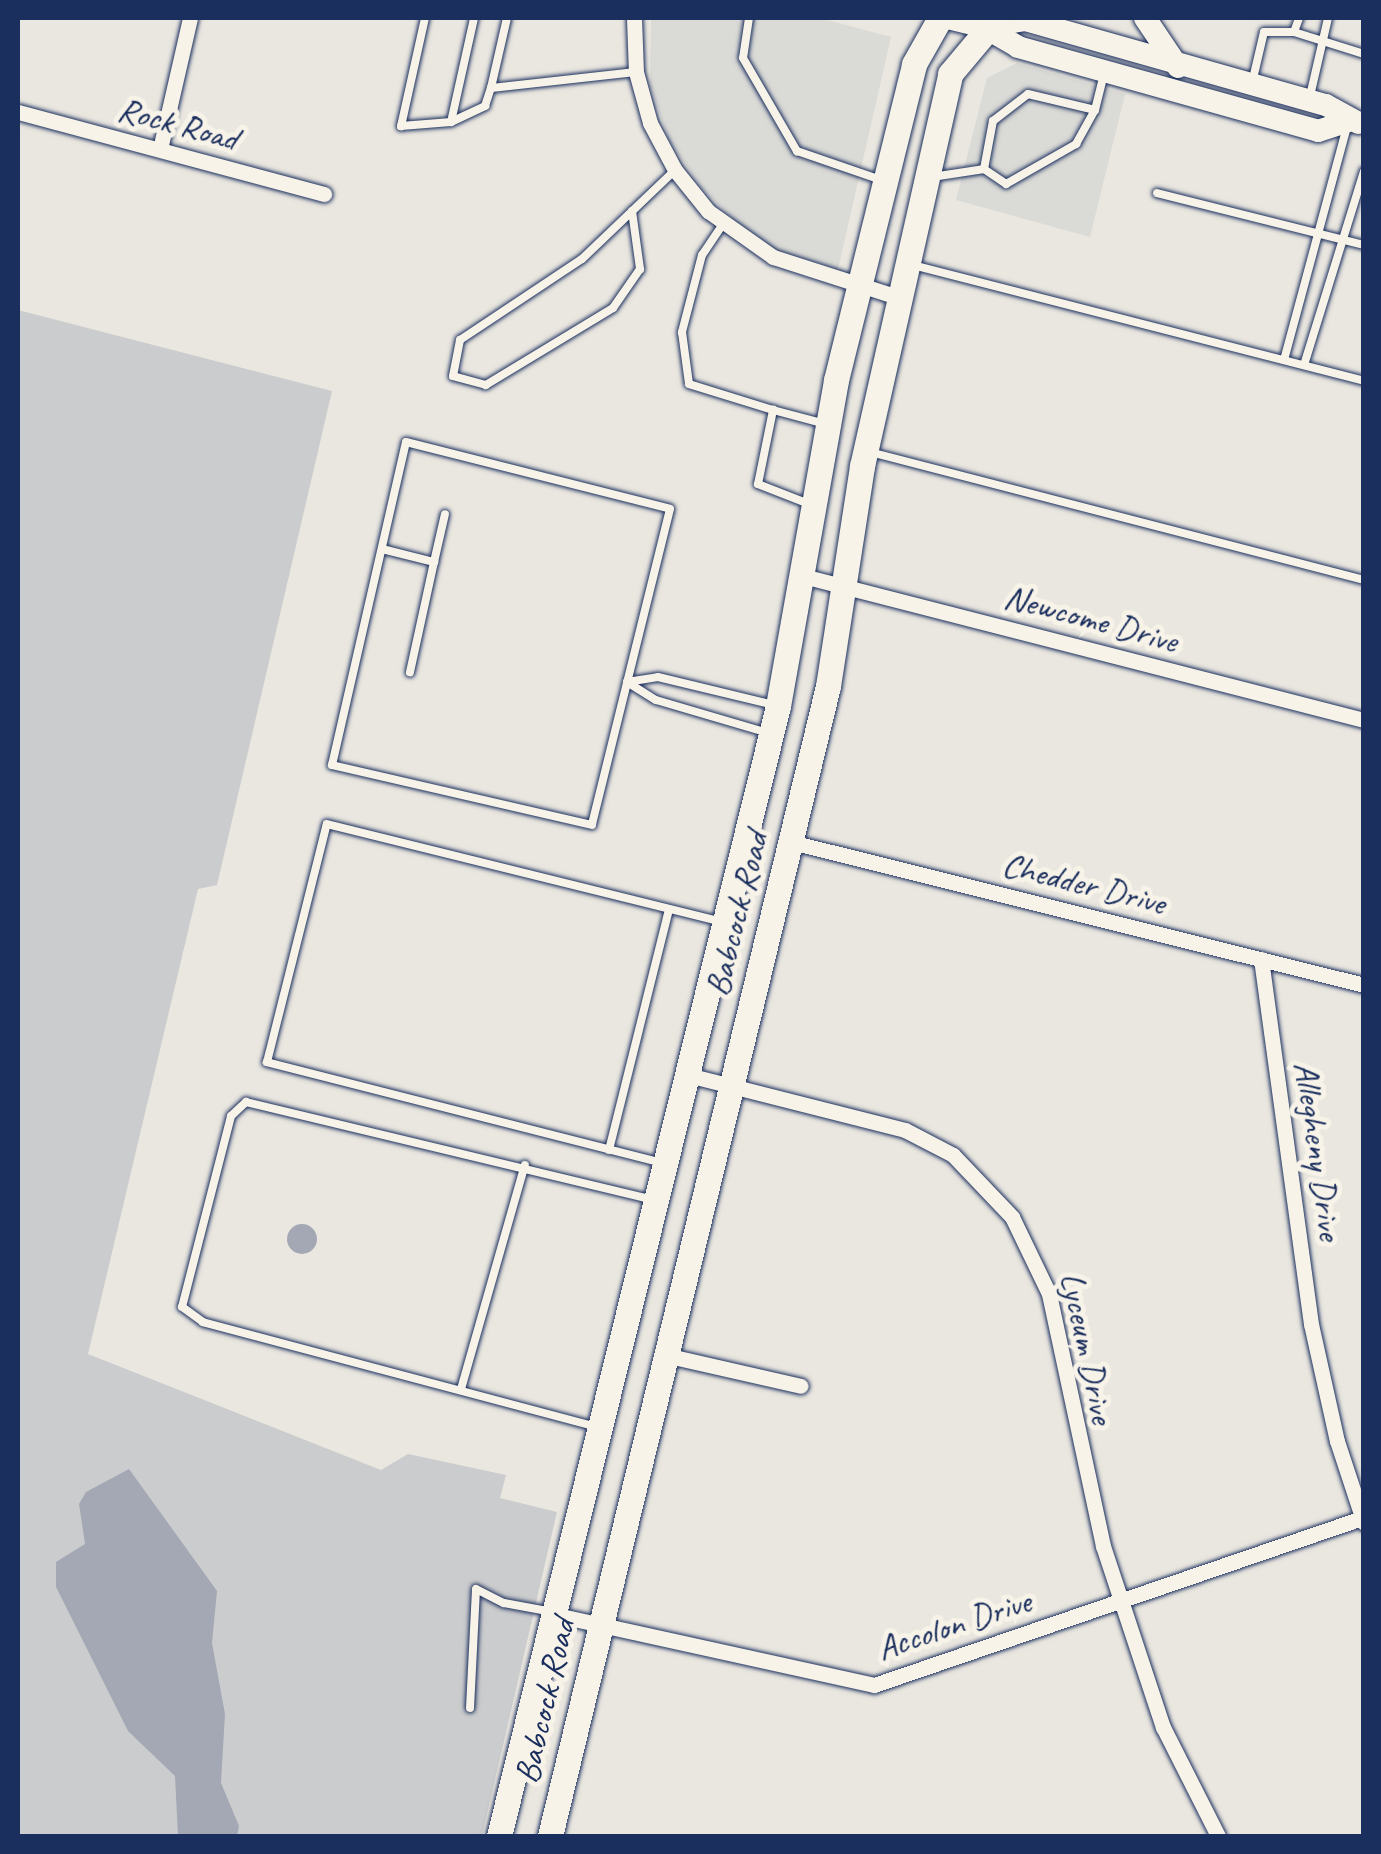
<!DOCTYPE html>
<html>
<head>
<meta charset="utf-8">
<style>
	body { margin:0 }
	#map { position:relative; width:1381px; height:1854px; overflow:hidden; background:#eae7e0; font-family:Caveat,sans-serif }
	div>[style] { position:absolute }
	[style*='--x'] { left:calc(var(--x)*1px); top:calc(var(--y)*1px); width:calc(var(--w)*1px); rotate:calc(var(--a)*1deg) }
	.built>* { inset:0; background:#dadad6 }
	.green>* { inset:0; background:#cbcccd }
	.water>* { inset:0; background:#a3a8b4 }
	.round { border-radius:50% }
	.roads { filter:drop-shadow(0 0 2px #1b2f5e) drop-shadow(0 0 2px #1b2f5e) }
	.service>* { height:8px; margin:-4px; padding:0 4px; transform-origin:4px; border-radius:4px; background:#f7f3e8 }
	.minor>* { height:15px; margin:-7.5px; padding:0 7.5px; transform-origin:7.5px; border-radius:7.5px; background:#f7f3e8 }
	.secondary>* { height:22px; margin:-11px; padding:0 11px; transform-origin:11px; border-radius:11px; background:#f7f3e8 }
	.primary>* { height:25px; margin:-12.5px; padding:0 12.5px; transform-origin:12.5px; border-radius:12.5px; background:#f7f3e8 }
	span { translate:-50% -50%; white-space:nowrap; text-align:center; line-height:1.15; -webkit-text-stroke:10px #f7f3e8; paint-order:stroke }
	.street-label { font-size:35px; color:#1b2f5e }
	.frame { position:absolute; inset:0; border:20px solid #1b2f5e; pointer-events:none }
</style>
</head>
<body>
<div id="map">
	<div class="built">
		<i style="clip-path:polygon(651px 18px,820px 18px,891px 37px,838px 269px,757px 244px,701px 187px,669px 140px,650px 85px)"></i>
		<i style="clip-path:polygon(1017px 63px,1125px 94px,1090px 237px,956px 200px,987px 78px)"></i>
	</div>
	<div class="green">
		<i style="clip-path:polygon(18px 310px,332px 391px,217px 885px,198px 889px,88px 1354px,381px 1470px,408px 1454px,506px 1475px,500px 1498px,557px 1512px,482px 1836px,18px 1836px)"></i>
	</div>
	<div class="water">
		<i class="round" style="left:287px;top:1224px;width:30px;height:30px"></i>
		<i style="clip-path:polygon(129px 1469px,217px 1591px,212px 1643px,225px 1714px,221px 1783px,239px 1826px,237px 1836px,178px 1836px,175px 1776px,128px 1731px,56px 1587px,56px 1562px,85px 1544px,79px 1504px,86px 1492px)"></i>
	</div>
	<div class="roads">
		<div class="service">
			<i style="--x:425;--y:18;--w:111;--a:102.5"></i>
			<i style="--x:401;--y:126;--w:50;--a:-4.6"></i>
			<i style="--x:451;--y:122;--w:38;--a:-25"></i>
			<i style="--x:485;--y:106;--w:19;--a:-72"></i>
			<i style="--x:507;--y:18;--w:72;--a:102.9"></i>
			<i style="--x:491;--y:88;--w:146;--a:-6.3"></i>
			<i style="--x:749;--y:18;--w:40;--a:98.5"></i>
			<i style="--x:743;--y:58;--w:108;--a:59.9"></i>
			<i style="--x:797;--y:151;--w:89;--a:19"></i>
			<i style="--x:1294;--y:32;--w:15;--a:-70"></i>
			<i style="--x:1252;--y:83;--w:52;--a:-76.8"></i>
			<i style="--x:1264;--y:32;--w:30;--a:0"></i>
			<i style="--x:1294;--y:32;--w:73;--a:17.4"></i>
			<i style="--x:1310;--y:96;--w:80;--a:-77"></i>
			<i style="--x:451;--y:122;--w:107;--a:-77.5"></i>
			<i style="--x:984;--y:169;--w:49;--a:-79.4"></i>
			<i style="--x:993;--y:121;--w:44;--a:-37.6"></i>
			<i style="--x:1028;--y:94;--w:69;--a:13.4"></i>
			<i style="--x:932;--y:177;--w:53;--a:-8.7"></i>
			<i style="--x:984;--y:169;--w:27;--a:34"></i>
			<i style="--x:1006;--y:184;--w:81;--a:-29.7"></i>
			<i style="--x:1076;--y:144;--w:39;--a:-61"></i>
			<i style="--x:1095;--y:110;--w:38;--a:-76"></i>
			<i style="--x:1157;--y:193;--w:213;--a:14.1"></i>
			<i style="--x:632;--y:211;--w:59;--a:82.1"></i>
			<i style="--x:640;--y:269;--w:47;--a:124.7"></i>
			<i style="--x:613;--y:308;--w:149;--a:148.8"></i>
			<i style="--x:486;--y:385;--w:34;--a:-165"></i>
			<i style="--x:453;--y:376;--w:37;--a:-79"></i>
			<i style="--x:460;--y:340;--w:146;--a:-33.6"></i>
			<i style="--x:582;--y:259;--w:129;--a:-43.7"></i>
			<i style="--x:723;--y:224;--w:37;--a:124"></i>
			<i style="--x:702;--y:255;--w:80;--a:104.6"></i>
			<i style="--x:682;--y:332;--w:52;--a:82.3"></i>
			<i style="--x:689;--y:384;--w:88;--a:17.2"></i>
			<i style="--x:913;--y:265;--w:466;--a:14.4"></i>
			<i style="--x:1284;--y:360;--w:242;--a:-74.9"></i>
			<i style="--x:1304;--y:365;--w:203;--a:-72.8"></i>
			<i style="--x:406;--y:442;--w:272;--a:14.2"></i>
			<i style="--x:670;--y:509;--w:325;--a:103.9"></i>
			<i style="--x:592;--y:825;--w:267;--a:-167"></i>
			<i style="--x:332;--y:765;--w:331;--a:-77.1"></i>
			<i style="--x:870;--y:452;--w:510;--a:14.53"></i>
			<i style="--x:809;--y:504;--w:55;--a:-158.6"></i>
			<i style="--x:758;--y:484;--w:76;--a:-78.5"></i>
			<i style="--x:773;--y:410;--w:51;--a:14.9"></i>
			<i style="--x:382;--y:549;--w:54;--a:14"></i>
			<i style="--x:434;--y:562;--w:113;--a:102.3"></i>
			<i style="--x:434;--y:562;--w:49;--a:-77.1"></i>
			<i style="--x:627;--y:682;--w:31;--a:-9"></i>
			<i style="--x:658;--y:677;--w:119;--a:13.6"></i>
			<i style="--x:627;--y:682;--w:34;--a:32"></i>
			<i style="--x:656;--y:700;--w:117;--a:16.4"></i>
			<i style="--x:609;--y:1150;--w:248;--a:-76"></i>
			<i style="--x:662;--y:1163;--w:408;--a:-165.7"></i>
			<i style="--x:267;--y:1062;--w:245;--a:-75.9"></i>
			<i style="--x:327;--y:824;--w:403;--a:13.9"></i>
			<i style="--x:461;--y:1389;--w:233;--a:-74.1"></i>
			<i style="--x:597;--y:1427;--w:408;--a:-165.1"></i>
			<i style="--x:203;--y:1322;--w:26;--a:-144"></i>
			<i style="--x:182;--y:1307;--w:197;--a:-75.6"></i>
			<i style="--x:231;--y:1116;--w:21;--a:-43"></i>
			<i style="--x:246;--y:1102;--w:416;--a:13.5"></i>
			<i style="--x:470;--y:1708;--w:119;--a:-87.1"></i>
			<i style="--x:476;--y:1589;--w:31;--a:27"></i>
			<i style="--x:504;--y:1603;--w:44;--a:10.5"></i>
		</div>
		<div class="minor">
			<i style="--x:634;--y:18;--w:54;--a:87.9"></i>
			<i style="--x:636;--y:72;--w:53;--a:74.6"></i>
			<i style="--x:650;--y:123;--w:53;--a:62"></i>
			<i style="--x:675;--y:170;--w:53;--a:51.2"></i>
			<i style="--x:708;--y:211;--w:80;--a:35.3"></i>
			<i style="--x:773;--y:257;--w:134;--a:17.8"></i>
			<i style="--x:18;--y:112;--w:317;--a:15"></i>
			<i style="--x:160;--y:149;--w:134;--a:-77.1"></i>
			<i style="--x:803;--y:576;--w:579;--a:14.4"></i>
			<i style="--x:791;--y:842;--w:591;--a:14.01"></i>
			<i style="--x:1261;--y:959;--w:368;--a:82.2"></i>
			<i style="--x:1311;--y:1324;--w:120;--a:77.5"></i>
			<i style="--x:1337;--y:1441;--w:86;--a:71.8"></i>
			<i style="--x:688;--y:1075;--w:224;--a:14.2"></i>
			<i style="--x:905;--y:1130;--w:54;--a:27.5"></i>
			<i style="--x:953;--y:1155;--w:86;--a:46.4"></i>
			<i style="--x:1012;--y:1217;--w:85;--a:64.3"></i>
			<i style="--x:1049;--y:1294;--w:258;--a:77.9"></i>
			<i style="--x:1103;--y:1546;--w:191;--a:71.7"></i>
			<i style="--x:1163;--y:1727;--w:122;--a:63.2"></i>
			<i style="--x:665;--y:1355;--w:139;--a:12.8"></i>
			<i style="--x:556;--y:1615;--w:326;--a:12.4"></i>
			<i style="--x:874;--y:1685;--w:516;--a:-18.89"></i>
		</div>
		<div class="secondary">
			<i style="--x:948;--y:18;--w:37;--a:14"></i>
			<i style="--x:984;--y:27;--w:39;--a:30"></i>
			<i style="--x:1018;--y:47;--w:312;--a:15.6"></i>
			<i style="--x:1318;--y:131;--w:33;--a:-18"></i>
			<i style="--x:1145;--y:18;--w:59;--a:56"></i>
			<i style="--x:984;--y:27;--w:42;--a:-9.7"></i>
			<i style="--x:1025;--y:20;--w:313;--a:15.8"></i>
			<i style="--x:1326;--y:105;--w:37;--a:29"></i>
		</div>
		<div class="primary">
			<i style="--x:499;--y:1836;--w:1164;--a:-76.13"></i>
			<i style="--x:778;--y:706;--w:331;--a:-79.9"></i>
			<i style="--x:836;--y:380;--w:325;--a:-76.1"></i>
			<i style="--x:914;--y:64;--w:53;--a:-60.5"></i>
			<i style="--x:550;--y:1836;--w:1183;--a:-76.41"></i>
			<i style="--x:828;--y:686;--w:223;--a:-81.2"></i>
			<i style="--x:862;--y:466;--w:402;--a:-77.3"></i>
			<i style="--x:950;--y:74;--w:73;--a:-50"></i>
		</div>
	</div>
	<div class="street-label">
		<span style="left:178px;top:124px;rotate:15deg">Rock Road</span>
		<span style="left:1091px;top:619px;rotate:15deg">Newcome Drive</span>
		<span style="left:1084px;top:884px;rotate:14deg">Chedder Drive</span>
		<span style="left:737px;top:914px;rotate:-76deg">Babcock Road</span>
		<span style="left:1318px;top:1151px;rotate:82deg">Allegheny Drive</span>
		<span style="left:1087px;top:1348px;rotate:78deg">Lyceum Drive</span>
		<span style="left:954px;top:1625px;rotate:-18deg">Accolon Drive</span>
		<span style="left:545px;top:1701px;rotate:-77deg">Babcock Road</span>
	</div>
	<div class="frame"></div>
</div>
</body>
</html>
